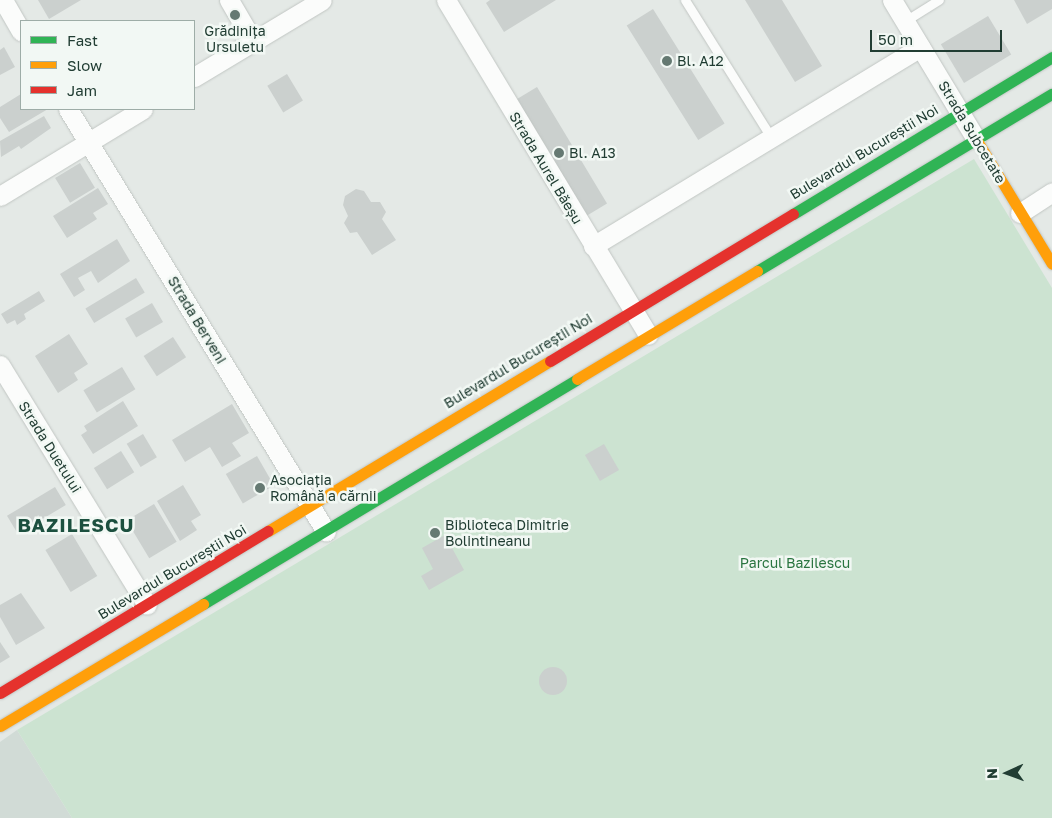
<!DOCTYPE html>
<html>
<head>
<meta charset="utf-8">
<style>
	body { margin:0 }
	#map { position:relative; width:1052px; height:818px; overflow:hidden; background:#e4e9e6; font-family:"Golos Text",sans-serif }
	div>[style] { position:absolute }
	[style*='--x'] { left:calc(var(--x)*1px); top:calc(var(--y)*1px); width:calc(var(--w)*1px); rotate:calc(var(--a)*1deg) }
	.built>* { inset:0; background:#d1dbd6 }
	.green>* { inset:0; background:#cce3d1 }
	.building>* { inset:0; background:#cbd0ce; transform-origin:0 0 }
	.round { border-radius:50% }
	.roads { filter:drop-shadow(0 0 1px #c1c6c3) drop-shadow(0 0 1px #c1c6c3) }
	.lane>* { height:9px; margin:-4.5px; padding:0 4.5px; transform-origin:4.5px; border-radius:4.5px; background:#fbfcfb }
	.street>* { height:19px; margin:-9.5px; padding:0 9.5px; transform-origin:9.5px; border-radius:9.5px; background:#fbfcfb }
	.fast>* { height:11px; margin:-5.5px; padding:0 5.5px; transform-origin:5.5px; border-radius:5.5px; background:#30b455 }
	.slow>* { height:11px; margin:-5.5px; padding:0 5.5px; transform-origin:5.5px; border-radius:5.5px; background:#ff9f0a }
	.jam>* { height:11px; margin:-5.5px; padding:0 5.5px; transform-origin:5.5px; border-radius:5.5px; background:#e5322d }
	.dots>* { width:14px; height:14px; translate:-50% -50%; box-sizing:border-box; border:2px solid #f2f8f4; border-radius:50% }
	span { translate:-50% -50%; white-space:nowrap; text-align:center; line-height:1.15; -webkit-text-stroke:5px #f2f8f4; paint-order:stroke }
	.poi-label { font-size:14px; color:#213d33 }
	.left { translate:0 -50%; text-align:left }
	.street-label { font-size:14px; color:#213d33 }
	.park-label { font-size:14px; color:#2a7540 }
	.district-label { font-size:19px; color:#1c503f; font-weight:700; letter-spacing:1px }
	.legend { position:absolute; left:20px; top:20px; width:175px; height:90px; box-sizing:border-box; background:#f2f8f4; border:1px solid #9eada7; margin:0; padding:6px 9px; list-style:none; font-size:15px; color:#213d33 }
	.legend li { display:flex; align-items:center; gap:10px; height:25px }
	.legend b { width:25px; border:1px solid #9eada7 }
	.north { position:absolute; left:982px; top:748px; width:50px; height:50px; -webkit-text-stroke:4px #f2f8f4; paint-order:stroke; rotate:268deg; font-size:14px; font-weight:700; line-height:20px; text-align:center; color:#213d33 }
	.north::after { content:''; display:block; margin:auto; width:18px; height:22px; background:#213d33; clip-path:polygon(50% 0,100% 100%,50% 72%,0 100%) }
	.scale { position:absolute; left:870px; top:30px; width:132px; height:22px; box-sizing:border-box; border:2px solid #213d33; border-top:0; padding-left:6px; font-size:15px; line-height:18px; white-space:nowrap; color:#213d33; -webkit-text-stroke:4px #f2f8f4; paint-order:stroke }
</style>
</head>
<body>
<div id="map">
	<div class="built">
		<i style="clip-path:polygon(17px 730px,72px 818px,0 818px,0 742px)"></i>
	</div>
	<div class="green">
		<i style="clip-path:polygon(974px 159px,1052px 288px,1052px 818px,72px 818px,17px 730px)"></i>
	</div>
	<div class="building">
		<i style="clip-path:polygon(38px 0,81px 0,49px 19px)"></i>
		<i style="clip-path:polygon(490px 0,556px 0,504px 32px,486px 3px)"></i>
		<i style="clip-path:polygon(745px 0,782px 0,822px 66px,795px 82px)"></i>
		<i style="clip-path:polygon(1014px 0,1052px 0,1052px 9px,1027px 24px)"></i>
		<i style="left:653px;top:9px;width:135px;height:31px;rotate:58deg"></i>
		<i style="left:988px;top:16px;width:45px;height:55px;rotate:59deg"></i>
		<i style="clip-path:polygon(4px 47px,15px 67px,0 75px,0 50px)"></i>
		<i style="left:287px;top:74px;width:31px;height:23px;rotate:59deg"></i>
		<i style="left:537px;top:87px;width:136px;height:31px;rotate:59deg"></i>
		<i style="clip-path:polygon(21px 94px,21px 109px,48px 109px,9px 132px,0 118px,0 107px)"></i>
		<i style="clip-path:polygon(44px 116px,51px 128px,21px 149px,19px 146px,1px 157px,0 141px)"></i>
		<i style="left:80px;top:163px;width:29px;height:29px;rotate:59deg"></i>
		<i style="clip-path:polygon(98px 188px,108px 204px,93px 213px,97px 219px,67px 238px,53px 216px)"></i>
		<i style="clip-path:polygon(356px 189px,364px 191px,371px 202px,380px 202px,386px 212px,382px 219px,396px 240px,372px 255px,357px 232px,350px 233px,344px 223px,348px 216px,343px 205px,345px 196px)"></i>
		<i style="clip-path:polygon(117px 239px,130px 261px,98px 283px,91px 271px,78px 278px,85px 290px,74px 297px,60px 274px)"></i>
		<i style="left:136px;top:278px;width:17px;height:59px;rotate:59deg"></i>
		<i style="clip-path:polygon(39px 291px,45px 301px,24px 314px,26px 319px,17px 325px,15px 320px,7px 324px,1px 314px)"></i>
		<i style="left:152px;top:303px;width:22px;height:31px;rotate:60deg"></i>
		<i style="clip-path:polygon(69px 334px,88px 364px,74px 373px,78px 380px,58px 393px,35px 356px)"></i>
		<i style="left:173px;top:337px;width:24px;height:35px;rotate:57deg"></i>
		<i style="left:122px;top:367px;width:26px;height:45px;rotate:59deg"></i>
		<i style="clip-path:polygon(123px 401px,138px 426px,93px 454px,81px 435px,87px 431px,84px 426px)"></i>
		<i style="clip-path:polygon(232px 404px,249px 433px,232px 443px,241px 456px,222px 467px,210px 447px,185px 462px,172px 440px)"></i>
		<i style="left:143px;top:434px;width:27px;height:19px;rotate:59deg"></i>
		<i style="left:604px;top:444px;width:30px;height:22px;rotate:60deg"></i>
		<i style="left:121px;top:451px;width:25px;height:32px;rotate:58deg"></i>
		<i style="left:257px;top:456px;width:34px;height:36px;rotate:60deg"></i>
		<i style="clip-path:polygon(183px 485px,201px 515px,191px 521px,197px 530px,180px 541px,157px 501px)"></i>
		<i style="left:55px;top:487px;width:21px;height:56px;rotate:59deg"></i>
		<i style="left:154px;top:504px;width:44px;height:32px;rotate:59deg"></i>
		<i style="left:72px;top:534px;width:49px;height:31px;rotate:59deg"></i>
		<i style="clip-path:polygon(445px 535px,464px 570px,429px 590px,421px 576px,433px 569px,422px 548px)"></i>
		<i style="clip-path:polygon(21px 593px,45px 628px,16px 645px,0 617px,0 605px)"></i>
		<i style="clip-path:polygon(0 642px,10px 657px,0 663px)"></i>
		<i class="round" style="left:539px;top:667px;width:28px;height:28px"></i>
	</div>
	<div class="roads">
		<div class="lane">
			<i style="--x:685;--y:0;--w:162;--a:57.9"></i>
			<i style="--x:905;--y:21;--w:40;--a:-32"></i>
		</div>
		<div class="street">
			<i style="--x:3;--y:0;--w:36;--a:60"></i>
			<i style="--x:229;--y:0;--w:48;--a:59.7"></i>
			<i style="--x:446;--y:0;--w:391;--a:58.9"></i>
			<i style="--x:892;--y:0;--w:162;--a:58.9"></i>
			<i style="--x:194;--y:77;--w:149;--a:-31"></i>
			<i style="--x:68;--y:109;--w:495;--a:58.6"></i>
			<i style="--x:0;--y:196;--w:167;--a:-31.3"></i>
			<i style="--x:1020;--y:213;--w:38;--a:-33"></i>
			<i style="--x:593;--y:246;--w:383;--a:-31.3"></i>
			<i style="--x:0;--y:365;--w:281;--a:58.5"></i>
		</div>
		<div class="fast">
			<i style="--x:793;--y:214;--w:303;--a:-31.2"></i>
			<i style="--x:757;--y:271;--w:344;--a:-31"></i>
			<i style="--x:203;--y:604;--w:436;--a:-31"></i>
		</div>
		<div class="slow">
			<i style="--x:976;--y:139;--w:146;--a:58.7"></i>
			<i style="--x:577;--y:379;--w:210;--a:-31"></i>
			<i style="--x:268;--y:531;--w:329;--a:-31.1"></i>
			<i style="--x:0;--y:726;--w:237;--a:-31"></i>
		</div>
		<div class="jam">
			<i style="--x:550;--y:361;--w:284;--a:-31.2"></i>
			<i style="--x:0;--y:693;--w:313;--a:-31.2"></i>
		</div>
	</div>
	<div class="dots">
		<i style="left:235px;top:15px;background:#657972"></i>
		<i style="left:667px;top:61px;background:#657972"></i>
		<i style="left:559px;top:153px;background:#657972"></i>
		<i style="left:260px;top:488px;background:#657972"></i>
		<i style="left:435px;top:533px;background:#657972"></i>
	</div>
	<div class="poi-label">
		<span style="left:235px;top:39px">Grădinița<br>Ursuletu</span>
		<span class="left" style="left:677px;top:61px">Bl. A12</span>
		<span class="left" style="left:569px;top:153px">Bl. A13</span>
		<span class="left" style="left:270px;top:488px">Asociația<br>Română a cărnii</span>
		<span class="left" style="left:445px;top:533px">Biblioteca Dimitrie<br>Bolintineanu</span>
	</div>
	<div class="street-label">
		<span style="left:972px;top:132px;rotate:59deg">Strada Subcetate</span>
		<span style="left:864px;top:152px;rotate:-31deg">Bulevardul Bucureștii Noi</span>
		<span style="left:546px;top:168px;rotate:59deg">Strada Aurel Băeșu</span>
		<span style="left:197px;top:320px;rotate:59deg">Strada Berveni</span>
		<span style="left:518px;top:361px;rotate:-31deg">Bulevardul Bucureștii Noi</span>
		<span style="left:50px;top:447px;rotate:58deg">Strada Duetului</span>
		<span style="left:172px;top:572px;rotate:-31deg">Bulevardul Bucureștii Noi</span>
	</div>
	<div class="park-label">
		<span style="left:795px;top:563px">Parcul Bazilescu</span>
	</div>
	<div class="district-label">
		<span style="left:76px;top:525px">BAZILESCU</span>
	</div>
	<ul class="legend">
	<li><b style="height:6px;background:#30b455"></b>Fast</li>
	<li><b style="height:6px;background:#ff9f0a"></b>Slow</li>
	<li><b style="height:6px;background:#e5322d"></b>Jam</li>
	</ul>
	<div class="north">N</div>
	<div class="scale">50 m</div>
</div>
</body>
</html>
